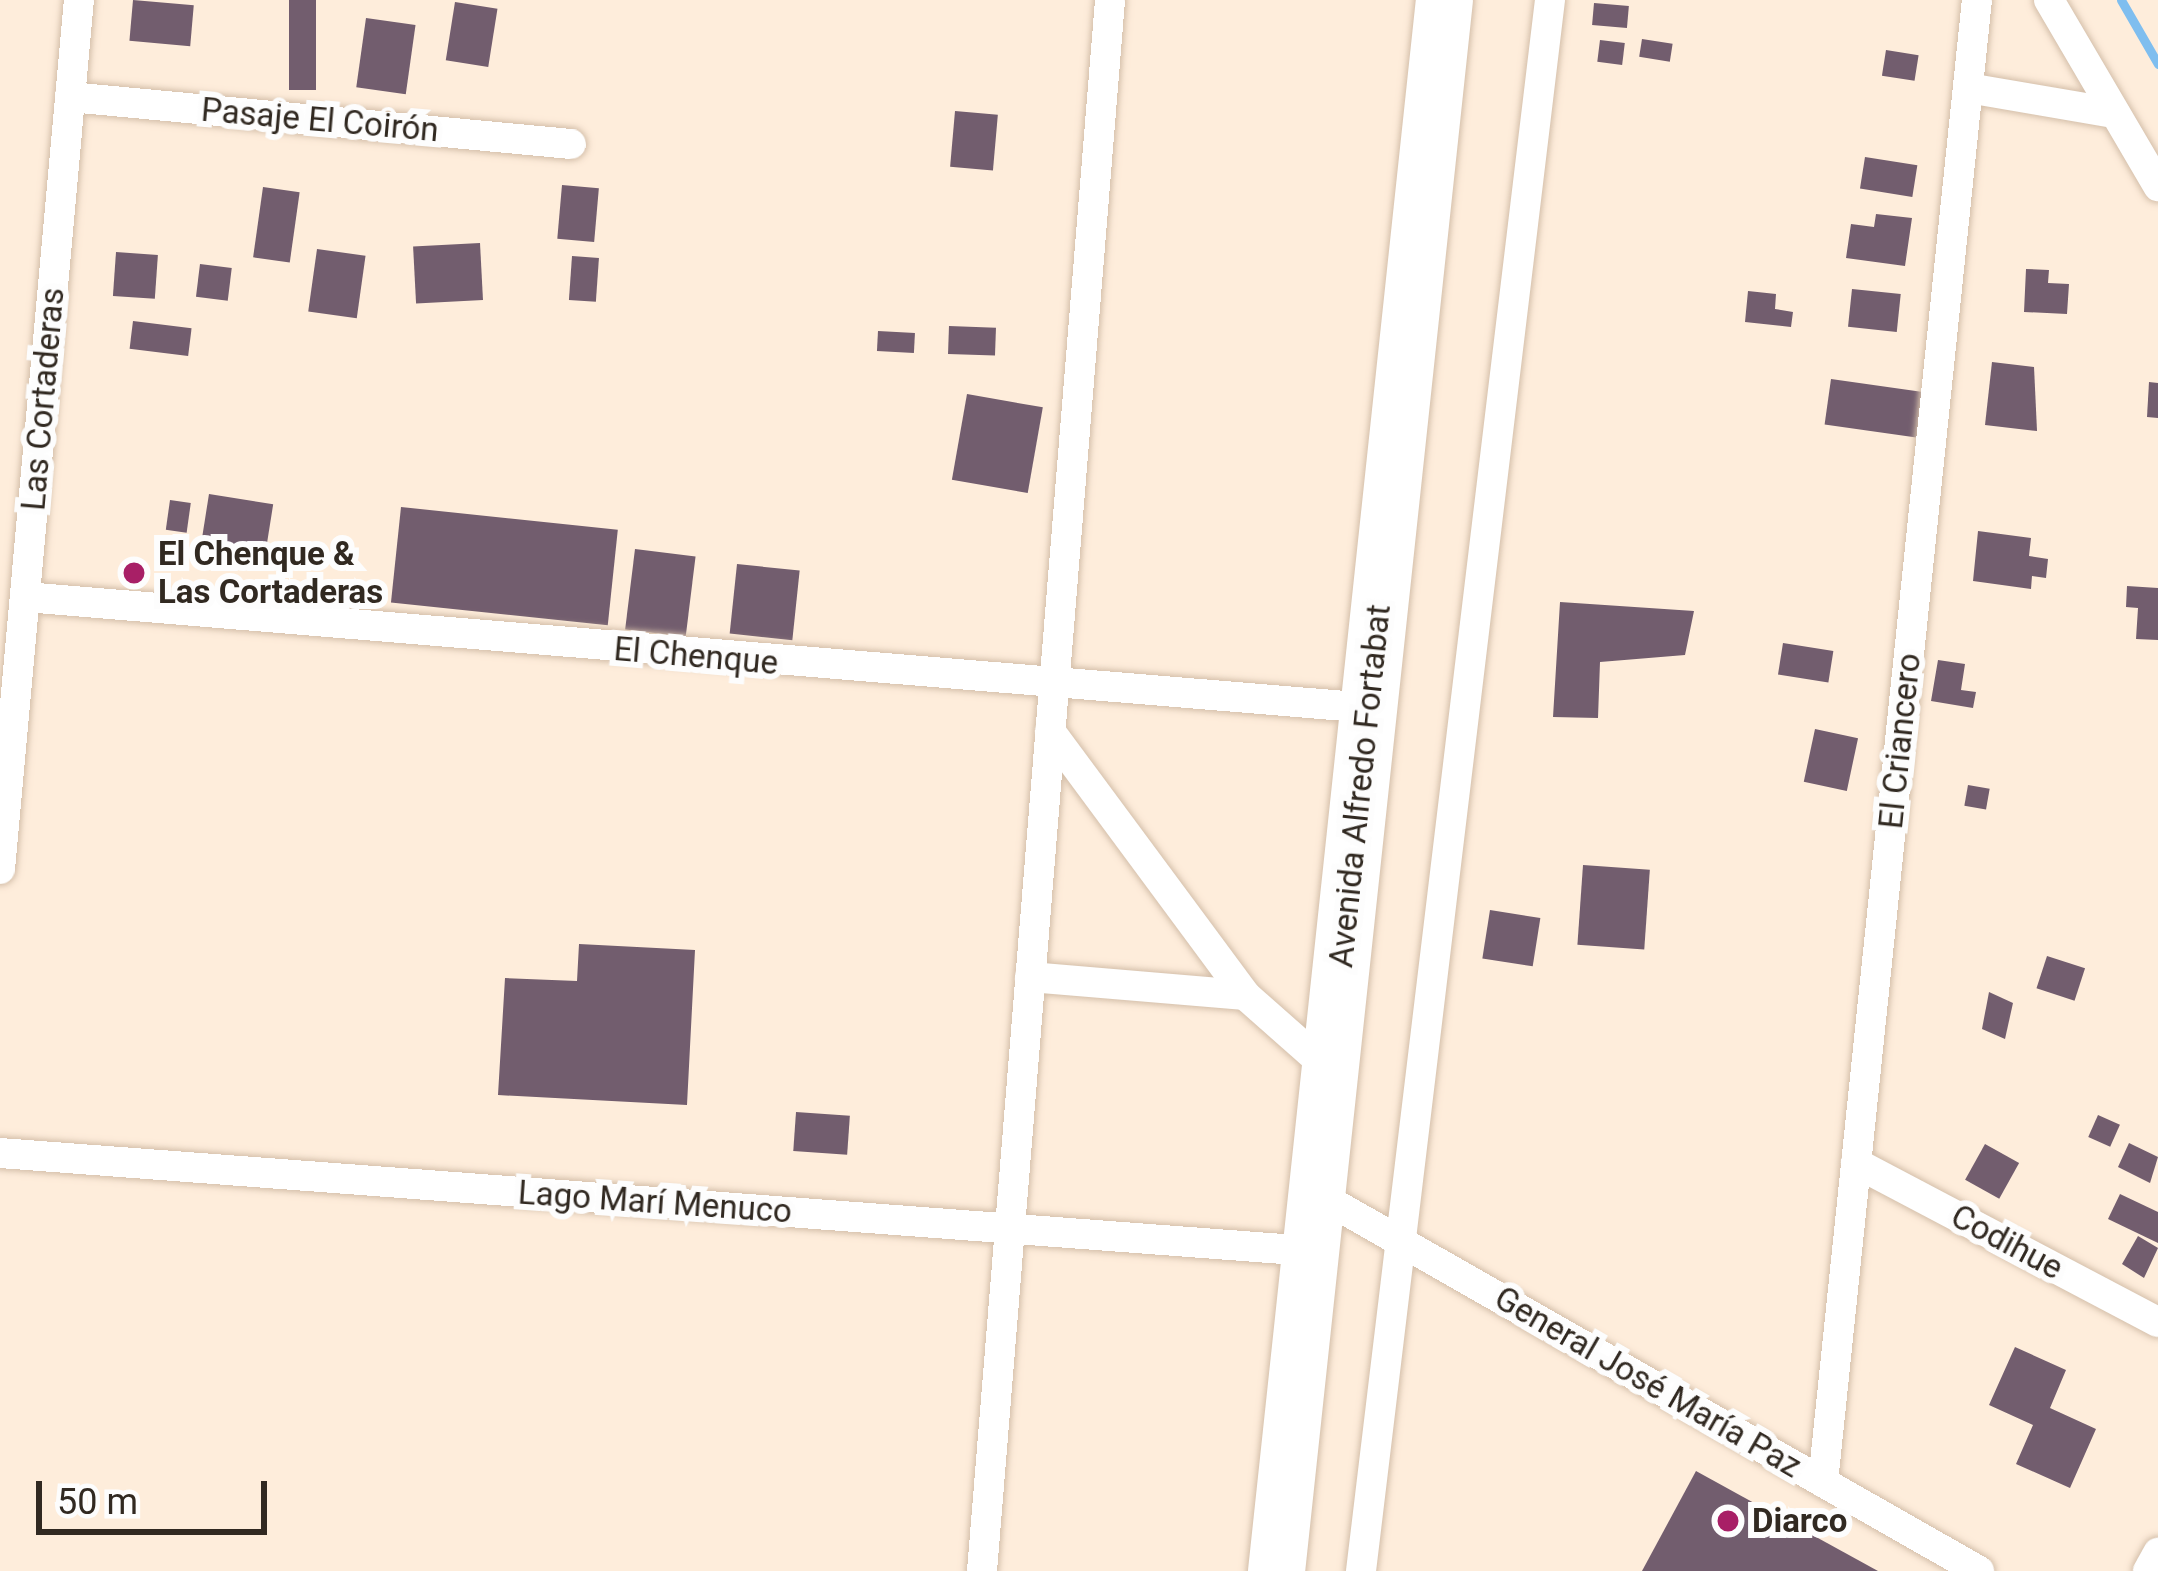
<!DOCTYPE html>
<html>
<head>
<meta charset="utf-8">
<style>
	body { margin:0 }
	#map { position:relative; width:2158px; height:1571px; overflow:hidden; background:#feeddb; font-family:Roboto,sans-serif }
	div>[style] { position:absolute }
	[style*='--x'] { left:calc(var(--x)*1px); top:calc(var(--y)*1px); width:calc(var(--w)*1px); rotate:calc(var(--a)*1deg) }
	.stream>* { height:9px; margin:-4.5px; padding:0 4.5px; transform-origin:4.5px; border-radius:4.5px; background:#7fbeef }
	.building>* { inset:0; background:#725d6e; transform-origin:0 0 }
	.roads { filter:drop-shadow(0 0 3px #d4bfaa) drop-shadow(0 0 3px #d4bfaa) }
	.street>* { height:30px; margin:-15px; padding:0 15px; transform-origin:15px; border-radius:15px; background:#fff }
	.highway>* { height:57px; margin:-28.5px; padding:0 28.5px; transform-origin:28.5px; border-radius:28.5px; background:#fff }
	.dots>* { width:33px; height:33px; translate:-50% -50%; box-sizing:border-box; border:6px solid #fdfdfd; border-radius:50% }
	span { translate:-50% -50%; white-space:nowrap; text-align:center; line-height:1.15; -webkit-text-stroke:12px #fdfdfd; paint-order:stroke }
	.street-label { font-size:33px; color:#312921 }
	.poi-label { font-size:33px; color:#312921; font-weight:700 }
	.left { translate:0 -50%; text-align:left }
	.scale { position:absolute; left:36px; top:1481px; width:231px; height:54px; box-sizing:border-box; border:6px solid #312921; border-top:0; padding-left:15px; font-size:36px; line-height:42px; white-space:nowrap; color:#312921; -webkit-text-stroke:9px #fdfdfd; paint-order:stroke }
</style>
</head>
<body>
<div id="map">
	<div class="stream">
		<i style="--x:2121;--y:0;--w:74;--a:60"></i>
	</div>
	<div class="building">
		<i style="left:133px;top:0;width:61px;height:41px;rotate:5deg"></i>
		<i style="left:289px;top:0;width:27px;height:90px"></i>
		<i style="left:455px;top:2px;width:43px;height:59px;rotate:9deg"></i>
		<i style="left:1594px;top:3px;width:35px;height:22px;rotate:5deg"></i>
		<i style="left:366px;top:18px;width:50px;height:70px;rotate:8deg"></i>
		<i style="left:1642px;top:39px;width:31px;height:18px;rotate:9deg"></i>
		<i style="left:1600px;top:40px;width:25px;height:22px;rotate:7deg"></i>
		<i style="left:1886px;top:50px;width:33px;height:26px;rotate:9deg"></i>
		<i style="left:955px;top:111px;width:43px;height:56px;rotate:5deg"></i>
		<i style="left:1865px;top:157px;width:53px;height:32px;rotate:9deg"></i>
		<i style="left:562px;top:185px;width:37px;height:54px;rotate:5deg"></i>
		<i style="left:263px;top:187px;width:37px;height:71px;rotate:8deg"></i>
		<i style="clip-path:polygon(1876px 214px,1912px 218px,1905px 266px,1846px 258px,1851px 224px,1874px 227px)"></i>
		<i style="left:480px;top:243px;width:57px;height:67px;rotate:87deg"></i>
		<i style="left:317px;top:249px;width:49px;height:63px;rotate:8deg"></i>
		<i style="left:116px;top:252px;width:42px;height:44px;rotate:4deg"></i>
		<i style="left:572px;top:256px;width:27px;height:44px;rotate:4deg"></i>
		<i style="left:200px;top:264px;width:32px;height:33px;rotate:7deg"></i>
		<i style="clip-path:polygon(2026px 269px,2049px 270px,2048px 283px,2069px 284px,2067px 314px,2024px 312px)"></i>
		<i style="left:1852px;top:289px;width:49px;height:38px;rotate:6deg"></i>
		<i style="clip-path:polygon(1748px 291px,1776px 294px,1775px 309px,1793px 312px,1791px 327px,1745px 322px)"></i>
		<i style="left:133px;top:321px;width:59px;height:28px;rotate:7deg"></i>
		<i style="left:949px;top:326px;width:47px;height:28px;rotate:2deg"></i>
		<i style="left:878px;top:331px;width:37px;height:20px;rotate:3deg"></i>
		<i style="clip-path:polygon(1992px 362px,2034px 367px,2037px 431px,1985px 425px)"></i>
		<i style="left:1831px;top:379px;width:98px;height:46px;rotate:8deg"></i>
		<i style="clip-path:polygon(2149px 382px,2158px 383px,2158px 418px,2147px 417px)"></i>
		<i style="left:967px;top:394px;width:77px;height:87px;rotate:10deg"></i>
		<i style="left:209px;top:494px;width:65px;height:65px;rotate:9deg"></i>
		<i style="left:170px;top:500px;width:21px;height:30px;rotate:8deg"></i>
		<i style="left:401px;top:507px;width:218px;height:96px;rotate:6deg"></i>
		<i style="clip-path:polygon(1978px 531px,2031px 538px,2029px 556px,2048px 559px,2046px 578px,2032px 576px,2031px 589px,1973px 581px)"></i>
		<i style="left:635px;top:549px;width:61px;height:81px;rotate:7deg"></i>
		<i style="left:737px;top:564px;width:63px;height:70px;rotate:6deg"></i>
		<i style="clip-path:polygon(2127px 586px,2158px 588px,2158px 640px,2136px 639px,2138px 608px,2126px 607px)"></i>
		<i style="clip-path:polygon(1560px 602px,1694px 611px,1685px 655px,1600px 662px,1598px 718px,1553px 717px)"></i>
		<i style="left:1783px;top:643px;width:51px;height:32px;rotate:9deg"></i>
		<i style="clip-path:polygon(1938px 660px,1965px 664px,1961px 690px,1976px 692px,1973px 708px,1931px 701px)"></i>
		<i style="left:1815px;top:729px;width:44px;height:54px;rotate:12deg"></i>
		<i style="left:1968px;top:785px;width:22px;height:21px;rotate:10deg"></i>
		<i style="left:1583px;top:865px;width:67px;height:80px;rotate:4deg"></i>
		<i style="left:1490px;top:910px;width:51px;height:49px;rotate:9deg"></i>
		<i style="clip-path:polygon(579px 944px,695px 950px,687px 1105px,498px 1095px,505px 978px,577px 981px)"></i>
		<i style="left:2047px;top:956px;width:40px;height:34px;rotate:18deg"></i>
		<i style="clip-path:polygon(1989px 992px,2013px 1003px,2005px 1039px,1982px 1029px)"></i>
		<i style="left:796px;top:1112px;width:54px;height:39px;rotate:4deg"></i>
		<i style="left:2098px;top:1115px;width:24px;height:24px;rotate:24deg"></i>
		<i style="clip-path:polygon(2129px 1143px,2158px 1157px,2150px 1183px,2118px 1167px)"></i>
		<i style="left:1985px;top:1144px;width:39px;height:41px;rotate:29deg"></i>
		<i style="clip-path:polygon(2120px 1194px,2158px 1212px,2158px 1243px,2108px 1219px)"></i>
		<i style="clip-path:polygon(2138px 1236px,2158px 1248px,2144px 1278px,2122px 1264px)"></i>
		<i style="clip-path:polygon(2015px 1347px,2066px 1370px,2050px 1408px,2096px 1429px,2070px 1488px,2016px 1464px,2033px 1425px,1989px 1405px)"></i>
		<i style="clip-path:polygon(1696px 1471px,1878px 1571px,1642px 1571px)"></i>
	</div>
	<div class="roads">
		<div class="street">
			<i style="--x:2049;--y:0;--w:216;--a:59.6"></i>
			<i style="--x:1968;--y:88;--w:149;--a:9.7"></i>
			<i style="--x:70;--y:97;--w:503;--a:5.36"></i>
			<i style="--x:25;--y:597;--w:1348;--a:4.72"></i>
			<i style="--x:1050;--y:731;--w:328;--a:53.5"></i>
			<i style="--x:1245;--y:995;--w:113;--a:41.4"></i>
			<i style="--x:0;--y:869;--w:873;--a:-84.81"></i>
			<i style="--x:1030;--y:977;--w:216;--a:4.8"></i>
			<i style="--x:0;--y:1153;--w:1315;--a:4.28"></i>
			<i style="--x:1856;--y:1163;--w:341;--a:27.8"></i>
			<i style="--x:1317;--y:1194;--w:762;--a:29.66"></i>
			<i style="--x:1823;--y:1482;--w:1490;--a:-84.07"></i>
			<i style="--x:982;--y:1571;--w:1576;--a:-85.34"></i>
			<i style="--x:1361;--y:1571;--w:1582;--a:-83.14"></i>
			<i style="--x:2148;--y:1571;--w:21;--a:-61"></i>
		</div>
		<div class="highway">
			<i style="--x:1276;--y:1571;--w:1580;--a:-83.9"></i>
		</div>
	</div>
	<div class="dots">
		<i style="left:134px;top:573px;background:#a81f66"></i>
		<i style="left:1728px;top:1521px;background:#a81f66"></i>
	</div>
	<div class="street-label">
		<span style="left:320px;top:120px;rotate:5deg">Pasaje El Coirón</span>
		<span style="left:43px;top:399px;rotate:-85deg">Las Cortaderas</span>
		<span style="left:696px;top:656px;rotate:5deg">El Chenque</span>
		<span style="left:1900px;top:741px;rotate:-84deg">El Criancero</span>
		<span style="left:1360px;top:786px;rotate:-84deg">Avenida Alfredo Fortabat</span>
		<span style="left:655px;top:1202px;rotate:4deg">Lago Marí Menuco</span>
		<span style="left:2007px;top:1242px;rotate:28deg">Codihue</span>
		<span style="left:1648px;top:1382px;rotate:30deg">General José María Paz</span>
	</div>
	<div class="poi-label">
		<span class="left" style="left:158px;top:573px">El Chenque &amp;<br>Las Cortaderas</span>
		<span class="left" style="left:1752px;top:1521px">Diarco</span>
	</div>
	<div class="scale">50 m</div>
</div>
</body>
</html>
